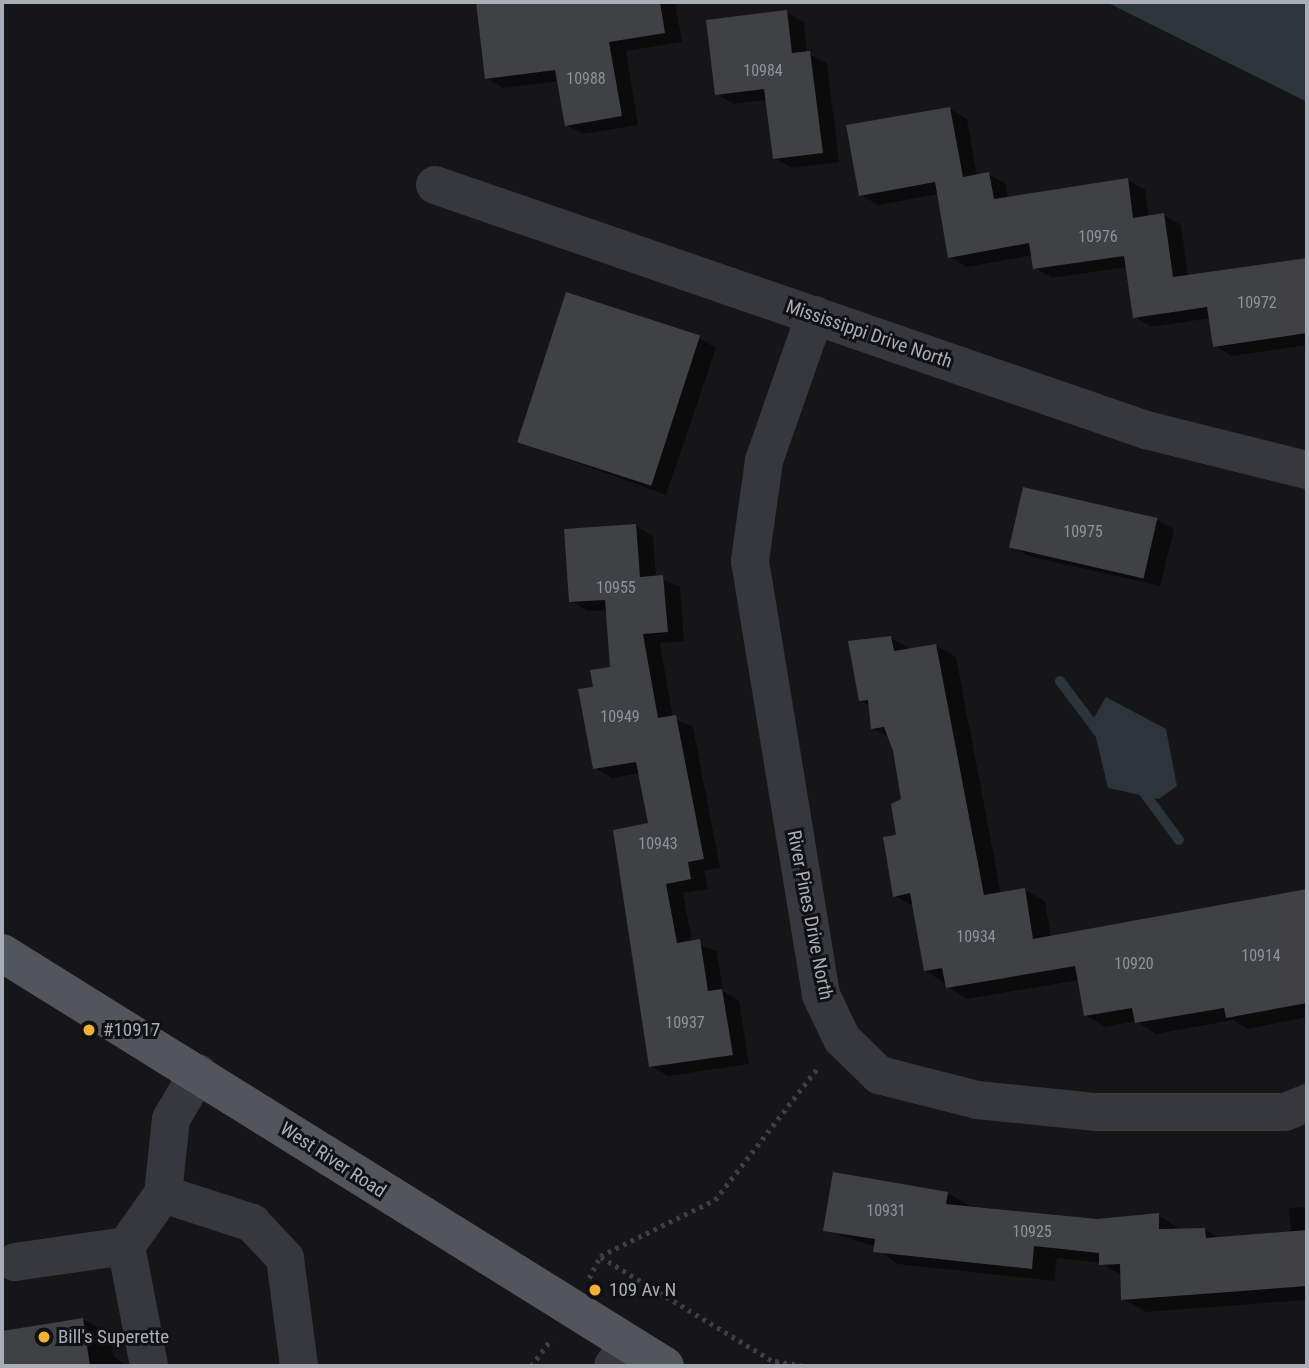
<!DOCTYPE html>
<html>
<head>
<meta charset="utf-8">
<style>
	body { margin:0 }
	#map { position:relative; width:1309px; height:1368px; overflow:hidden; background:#161618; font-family:"Roboto Condensed",sans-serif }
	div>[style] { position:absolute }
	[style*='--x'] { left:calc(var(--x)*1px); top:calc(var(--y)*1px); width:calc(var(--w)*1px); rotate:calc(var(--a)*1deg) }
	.water>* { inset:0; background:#2c353c }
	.shadow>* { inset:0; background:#0007 }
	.stream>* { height:10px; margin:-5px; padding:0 5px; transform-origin:5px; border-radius:5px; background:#2c353c }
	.building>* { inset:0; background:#404145; transform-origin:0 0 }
	.path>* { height:4.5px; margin-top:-2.25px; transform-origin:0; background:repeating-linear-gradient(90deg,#3d3f44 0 3.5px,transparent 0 8.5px) }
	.minor>* { height:38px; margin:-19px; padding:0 19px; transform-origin:19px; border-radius:19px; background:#37383d }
	.major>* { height:38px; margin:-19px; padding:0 19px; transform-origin:19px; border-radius:19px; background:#53555c }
	.dots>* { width:19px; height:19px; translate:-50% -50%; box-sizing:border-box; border:4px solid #111113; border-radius:50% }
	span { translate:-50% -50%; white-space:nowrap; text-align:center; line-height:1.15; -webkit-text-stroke:6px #111113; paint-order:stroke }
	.number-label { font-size:16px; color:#8e929b }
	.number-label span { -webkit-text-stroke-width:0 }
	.street-label { font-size:19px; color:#a8adb8 }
	.poi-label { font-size:19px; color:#a8adb8 }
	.left { translate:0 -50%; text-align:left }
	.frame { position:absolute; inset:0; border:4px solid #a8adb8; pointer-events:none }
</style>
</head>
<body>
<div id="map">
	<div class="water">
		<i style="clip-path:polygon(1106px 2px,1307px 2px,1307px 102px)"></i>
		<i style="clip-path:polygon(1106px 697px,1166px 729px,1177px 786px,1159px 799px,1108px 788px,1092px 721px)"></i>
	</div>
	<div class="shadow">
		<i style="clip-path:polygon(477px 2px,675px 2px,682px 42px,626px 51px,638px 125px,583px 134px,566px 125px,559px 81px,503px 88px,486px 78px)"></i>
		<i style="clip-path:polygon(786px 12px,804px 22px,807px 53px,827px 63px,839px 162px,792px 168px,774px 158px,767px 100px,734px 104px,717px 94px)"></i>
		<i style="clip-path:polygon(950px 109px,967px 119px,977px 176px,989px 174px,1006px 184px,1008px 198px,1127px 180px,1145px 190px,1149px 217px,1164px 215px,1181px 225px,1188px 277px,1307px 260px,1307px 345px,1232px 356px,1215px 346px,1211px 318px,1152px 327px,1135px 317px,1127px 267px,1052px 278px,1035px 268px,1033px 255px,967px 267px,950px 257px,939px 194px,878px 205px,861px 195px)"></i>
		<i style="clip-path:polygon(699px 338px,716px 348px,666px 495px,517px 441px)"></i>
		<i style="clip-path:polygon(1156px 519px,1174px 529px,1160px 586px,1029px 556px,1011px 546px)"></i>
		<i style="clip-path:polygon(636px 526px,653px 536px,656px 577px,680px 587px,684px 641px,660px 643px,673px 718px,693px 727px,720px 868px,704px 871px,708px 889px,683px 893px,692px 942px,717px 951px,723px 991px,739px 1001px,749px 1064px,668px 1076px,651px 1066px,650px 825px,640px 773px,612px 778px,595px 768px,595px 688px,612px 668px,607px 610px,588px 611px,571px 601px)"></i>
		<i style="clip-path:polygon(891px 638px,912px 650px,936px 646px,956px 657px,1001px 894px,1025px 890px,1045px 901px,1051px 937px,1307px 891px,1307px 1017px,1248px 1029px,1233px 1020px,1156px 1034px,1136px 1021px,1105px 1027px,1085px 1015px,1079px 980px,967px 999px,925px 970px,915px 907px,895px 896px,904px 800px,889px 737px,872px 728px,870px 706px,860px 700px)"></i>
		<i style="clip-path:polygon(947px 1193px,970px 1206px,1097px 1221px,1158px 1215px,1181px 1230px,1205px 1229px,1220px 1239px,1291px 1233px,1289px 1208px,1307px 1207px,1307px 1300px,1146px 1312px,1123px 1299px,1122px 1276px,1101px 1263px,1057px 1258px,1054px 1281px,897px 1264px,875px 1247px,825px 1230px)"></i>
		<i style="clip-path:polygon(83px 1319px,111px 1336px,113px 1355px,125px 1366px,2px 1366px,2px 1333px)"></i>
	</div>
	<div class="stream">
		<i style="--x:1060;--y:681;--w:66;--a:53"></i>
		<i style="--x:1139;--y:786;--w:67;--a:53.5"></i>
	</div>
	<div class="building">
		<i style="clip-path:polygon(476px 2px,660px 2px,665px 33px,609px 42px,622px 116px,565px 126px,555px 70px,485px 79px)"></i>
		<i style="clip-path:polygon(787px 10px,792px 53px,810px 51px,823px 153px,773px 159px,764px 89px,715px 95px,706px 20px)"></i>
		<i style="clip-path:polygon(950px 107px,963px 177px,989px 172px,994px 199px,1128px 178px,1133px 218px,1164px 213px,1173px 277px,1307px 258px,1307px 333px,1213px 347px,1207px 307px,1133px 318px,1124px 256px,1033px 269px,1029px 243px,948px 258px,935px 182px,859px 196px,846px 125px)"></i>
		<i style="left:566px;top:292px;width:141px;height:158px;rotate:18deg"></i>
		<i style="left:1023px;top:487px;width:138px;height:62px;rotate:13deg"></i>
		<i style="clip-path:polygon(636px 524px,640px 577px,663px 575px,668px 632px,643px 634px,658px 718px,676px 715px,704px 859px,688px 862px,691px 879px,666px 884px,677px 943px,700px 939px,708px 991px,722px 989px,733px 1055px,649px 1067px,613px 830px,648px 823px,636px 762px,593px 769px,578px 689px,593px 687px,590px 670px,610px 667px,605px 600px,569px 602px,564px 529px)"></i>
		<i style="clip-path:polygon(891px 636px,894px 651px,936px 644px,984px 895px,1025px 888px,1033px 939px,1307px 889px,1307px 1003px,1226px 1018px,1224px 1008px,1135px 1023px,1132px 1008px,1084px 1016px,1075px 966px,946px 988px,942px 968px,924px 971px,910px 893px,893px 897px,883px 837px,896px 835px,891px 804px,901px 799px,893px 751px,884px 727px,871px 729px,868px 700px,859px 701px,848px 641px)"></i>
		<i style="clip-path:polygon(833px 1172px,948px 1192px,946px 1204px,1097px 1219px,1159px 1213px,1159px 1229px,1205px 1228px,1206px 1238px,1307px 1230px,1307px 1286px,1121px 1300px,1120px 1264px,1099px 1265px,1099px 1253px,1034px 1246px,1032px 1269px,873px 1252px,875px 1239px,823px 1231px)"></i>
		<i style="clip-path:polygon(83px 1318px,90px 1366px,2px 1366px,2px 1331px)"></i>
	</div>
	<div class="path">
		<i style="--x:601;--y:1257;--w:210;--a:31.2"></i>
		<i style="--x:589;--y:1278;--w:25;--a:-63"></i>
		<i style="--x:600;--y:1256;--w:128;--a:-26"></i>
		<i style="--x:715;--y:1200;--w:168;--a:-52.2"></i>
		<i style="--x:775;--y:1361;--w:29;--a:10"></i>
		<i style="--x:531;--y:1366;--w:34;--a:-53"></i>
	</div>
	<div class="minor">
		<i style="--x:435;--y:185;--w:752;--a:19.01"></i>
		<i style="--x:1146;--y:430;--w:166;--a:14"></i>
		<i style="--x:815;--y:315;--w:155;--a:109.3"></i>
		<i style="--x:764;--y:461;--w:101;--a:98"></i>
		<i style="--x:750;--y:561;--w:440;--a:80.7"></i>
		<i style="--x:821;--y:995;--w:49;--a:64.5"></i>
		<i style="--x:842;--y:1039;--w:52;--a:44.2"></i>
		<i style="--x:879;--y:1075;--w:101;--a:14.3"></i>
		<i style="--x:977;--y:1100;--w:120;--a:5.8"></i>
		<i style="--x:1096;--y:1112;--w:189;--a:0"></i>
		<i style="--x:1285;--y:1112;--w:24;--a:-22"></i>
		<i style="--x:198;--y:1073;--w:53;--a:120.4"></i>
		<i style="--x:171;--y:1119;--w:75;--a:96.1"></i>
		<i style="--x:163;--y:1194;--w:94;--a:18"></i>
		<i style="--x:252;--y:1223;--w:48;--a:46.7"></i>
		<i style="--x:285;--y:1258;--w:109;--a:82.6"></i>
		<i style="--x:126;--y:1246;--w:122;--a:79.1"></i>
		<i style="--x:15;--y:1262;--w:112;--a:-8.2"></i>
		<i style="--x:126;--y:1246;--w:64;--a:-54.6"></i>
		<i style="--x:613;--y:1366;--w:26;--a:-54"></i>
	</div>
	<div class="major">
		<i style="--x:2;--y:953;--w:781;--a:31.92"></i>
	</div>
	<div class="dots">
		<i style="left:89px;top:1030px;background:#f2b134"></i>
		<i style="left:595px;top:1290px;background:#f2b134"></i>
		<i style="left:44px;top:1337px;background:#f2b134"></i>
	</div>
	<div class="number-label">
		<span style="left:763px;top:71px">10984</span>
		<span style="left:586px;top:79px">10988</span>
		<span style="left:1098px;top:237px">10976</span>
		<span style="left:1257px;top:303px">10972</span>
		<span style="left:1083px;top:532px">10975</span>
		<span style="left:616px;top:588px">10955</span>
		<span style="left:620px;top:717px">10949</span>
		<span style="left:658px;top:844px">10943</span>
		<span style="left:976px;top:937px">10934</span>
		<span style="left:1261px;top:956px">10914</span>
		<span style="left:1134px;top:964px">10920</span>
		<span style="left:685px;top:1023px">10937</span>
		<span style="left:886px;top:1211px">10931</span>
		<span style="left:1032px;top:1232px">10925</span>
	</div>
	<div class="street-label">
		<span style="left:869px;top:334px;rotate:19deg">Mississippi Drive North</span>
		<span style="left:810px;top:915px;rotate:79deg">River Pines Drive North</span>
		<span style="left:333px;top:1160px;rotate:33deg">West River Road</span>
	</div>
	<div class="poi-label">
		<span class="left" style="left:103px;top:1030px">#10917</span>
		<span class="left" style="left:609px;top:1290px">109 Av N</span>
		<span class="left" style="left:58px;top:1337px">Bill's Superette</span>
	</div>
	<div class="frame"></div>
</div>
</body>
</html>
